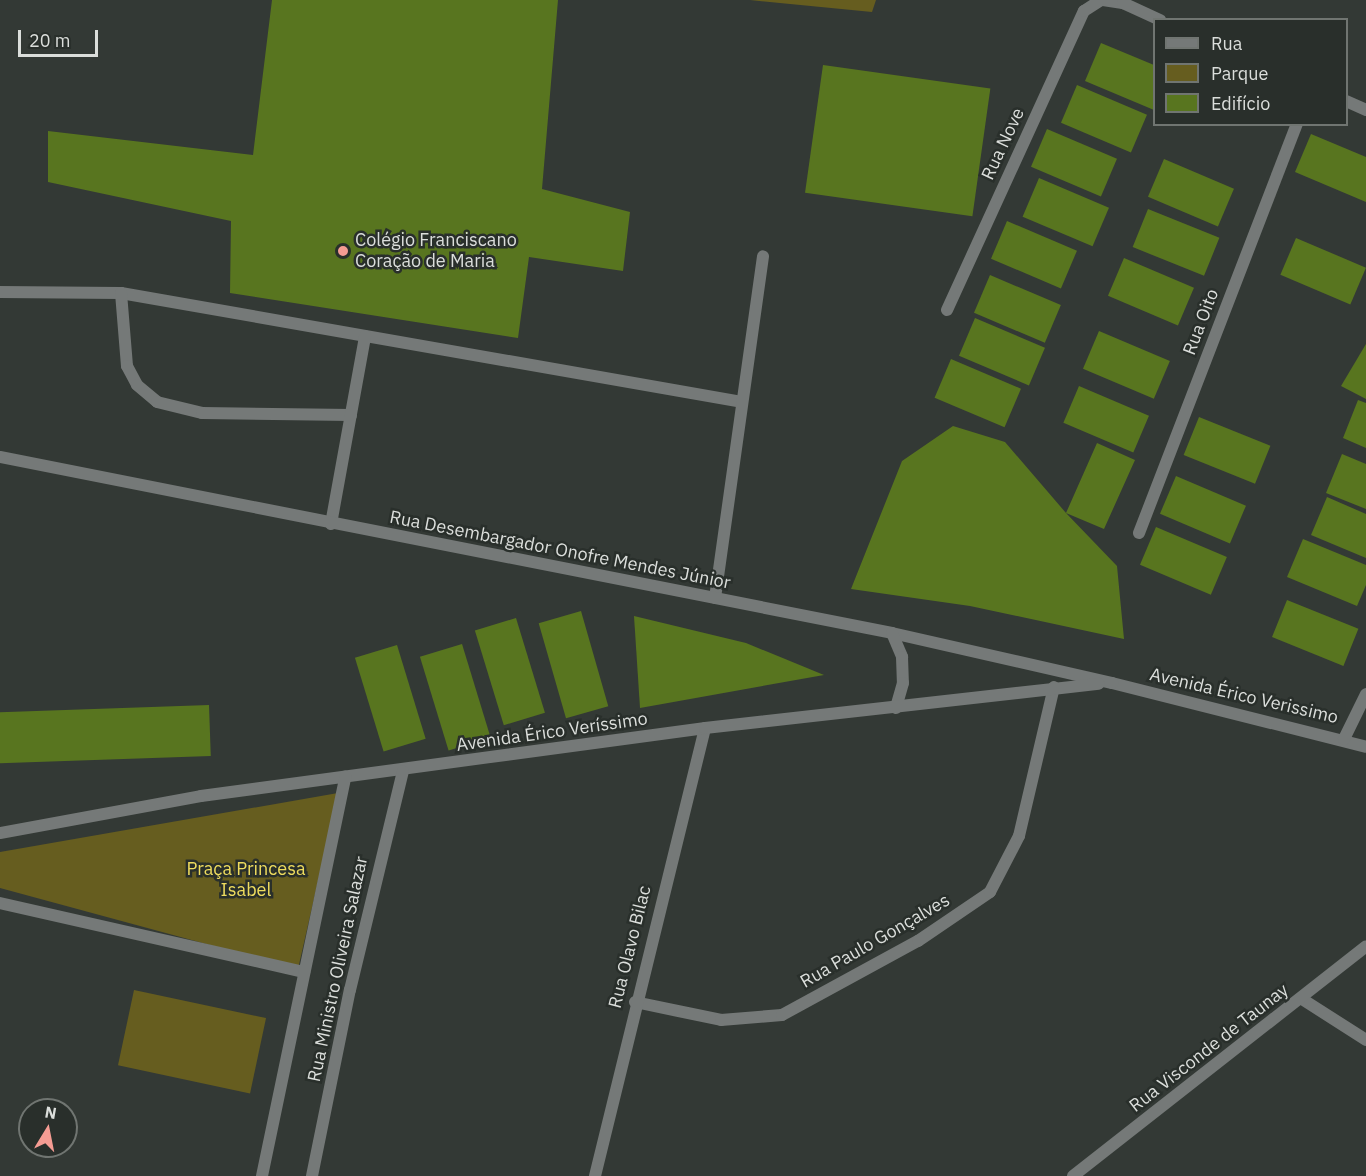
<!DOCTYPE html>
<html>
<head>
<meta charset="utf-8">
<style>
	body { margin:0 }
	#map { position:relative; width:1366px; height:1176px; overflow:hidden; background:#333935; font-family:"IBM Plex Sans",sans-serif }
	div>[style] { position:absolute }
	[style*='--x'] { left:calc(var(--x)*1px); top:calc(var(--y)*1px); width:calc(var(--w)*1px); rotate:calc(var(--a)*1deg) }
	.green>* { inset:0; background:#665d1f; transform-origin:0 0 }
	.building>* { inset:0; background:#58751f; transform-origin:0 0 }
	.service>* { height:12px; margin:-6px; padding:0 6px; transform-origin:6px; border-radius:6px; background:#757978 }
	.minor>* { height:12px; margin:-6px; padding:0 6px; transform-origin:6px; border-radius:6px; background:#757978 }
	.tertiary>* { height:12px; margin:-6px; padding:0 6px; transform-origin:6px; border-radius:6px; background:#757978 }
	.dots>* { width:16px; height:16px; translate:-50% -50%; box-sizing:border-box; border:3px solid #292f2b; border-radius:50% }
	span { translate:-50% -50%; white-space:nowrap; text-align:center; line-height:1.15; -webkit-text-stroke:5px #292f2b; paint-order:stroke }
	.street-label { font-size:18px; color:#dbdedb }
	.poi-label { font-size:18px; color:#dbdedb }
	.left { translate:0 -50%; text-align:left }
	.park-label { font-size:18px; color:#eedc5e }
	.legend { position:absolute; left:1153px; top:18px; width:195px; height:108px; box-sizing:border-box; background:#292f2b; border:2px solid #707571; margin:0; padding:8px 10px; list-style:none; font-size:18px; color:#dbdedb }
	.legend li { display:flex; align-items:center; gap:12px; height:30px }
	.legend b { width:30px; border:2px solid #707571 }
	.north { position:absolute; left:18px; top:1098px; width:60px; height:60px; box-sizing:border-box; background:#292f2b; border:2px solid #707571; border-radius:50%; rotate:10deg; font-size:16px; font-weight:700; line-height:24px; text-align:center; color:#dbdedb }
	.north::after { content:''; display:block; margin:auto; width:21px; height:27px; background:#f59c93; clip-path:polygon(50% 0,100% 100%,50% 72%,0 100%) }
	.scale { position:absolute; left:18px; top:30px; width:80px; height:27px; box-sizing:border-box; border:3px solid #dbdedb; border-top:0; padding-left:8px; font-size:18px; line-height:21px; white-space:nowrap; color:#dbdedb; -webkit-text-stroke:4px #292f2b; paint-order:stroke }
</style>
</head>
<body>
<div id="map">
	<div class="green">
		<i style="clip-path:polygon(750px 0,876px 0,872px 12px)"></i>
		<i style="clip-path:polygon(338px 793px,298px 969px,0 888px,0 852px)"></i>
		<i style="left:134px;top:990px;width:135px;height:77px;rotate:12deg"></i>
	</div>
	<div class="building">
		<i style="clip-path:polygon(272px 0,558px 0,542px 189px,630px 212px,623px 271px,529px 257px,518px 338px,230px 293px,231px 221px,48px 182px,48px 131px,253px 155px)"></i>
		<i style="clip-path:polygon(1101px 43px,1154px 65px,1154px 110px,1085px 81px)"></i>
		<i style="left:823px;top:65px;width:169px;height:129px;rotate:8deg"></i>
		<i style="left:1077px;top:85px;width:76px;height:41px;rotate:23deg"></i>
		<i style="left:1047px;top:129px;width:76px;height:41px;rotate:23deg"></i>
		<i style="clip-path:polygon(1311px 134px,1366px 157px,1366px 202px,1295px 172px)"></i>
		<i style="left:1164px;top:159px;width:76px;height:41px;rotate:23deg"></i>
		<i style="left:1039px;top:178px;width:76px;height:42px;rotate:23deg"></i>
		<i style="left:1148px;top:209px;width:77px;height:41px;rotate:22deg"></i>
		<i style="left:1007px;top:221px;width:76px;height:41px;rotate:23deg"></i>
		<i style="left:1296px;top:238px;width:76px;height:40px;rotate:23deg"></i>
		<i style="left:1124px;top:258px;width:76px;height:41px;rotate:23deg"></i>
		<i style="left:990px;top:275px;width:77px;height:41px;rotate:23deg"></i>
		<i style="left:975px;top:318px;width:76px;height:41px;rotate:23deg"></i>
		<i style="left:1099px;top:331px;width:77px;height:41px;rotate:23deg"></i>
		<i style="clip-path:polygon(1366px 344px,1366px 399px,1341px 386px)"></i>
		<i style="left:951px;top:359px;width:76px;height:42px;rotate:23deg"></i>
		<i style="left:1079px;top:386px;width:76px;height:40px;rotate:23deg"></i>
		<i style="clip-path:polygon(1358px 400px,1366px 403px,1366px 448px,1343px 438px)"></i>
		<i style="left:1199px;top:417px;width:77px;height:41px;rotate:22deg"></i>
		<i style="clip-path:polygon(953px 426px,1005px 442px,1066px 513px,1097px 443px,1135px 460px,1104px 529px,1066px 513px,1117px 566px,1124px 639px,970px 606px,851px 589px,902px 461px)"></i>
		<i style="clip-path:polygon(1342px 454px,1366px 464px,1366px 509px,1326px 493px)"></i>
		<i style="left:1176px;top:476px;width:76px;height:41px;rotate:23deg"></i>
		<i style="clip-path:polygon(1327px 497px,1366px 514px,1366px 558px,1311px 535px)"></i>
		<i style="left:1156px;top:527px;width:77px;height:41px;rotate:23deg"></i>
		<i style="clip-path:polygon(1303px 539px,1366px 565px,1366px 585px,1357px 606px,1287px 577px)"></i>
		<i style="left:1287px;top:600px;width:77px;height:40px;rotate:22deg"></i>
		<i style="left:581px;top:611px;width:99px;height:44px;rotate:74deg"></i>
		<i style="clip-path:polygon(634px 616px,746px 643px,824px 675px,640px 708px)"></i>
		<i style="left:516px;top:618px;width:99px;height:43px;rotate:73deg"></i>
		<i style="left:462px;top:644px;width:98px;height:44px;rotate:73deg"></i>
		<i style="left:397px;top:645px;width:98px;height:44px;rotate:73deg"></i>
		<i style="left:209px;top:705px;width:51px;height:211px;rotate:88deg"></i>
	</div>
	<div class="service">
		<i style="--x:0;--y:292;--w:121;--a:0.5"></i>
		<i style="--x:121;--y:293;--w:630;--a:9.96"></i>
		<i style="--x:121;--y:293;--w:73;--a:85.3"></i>
		<i style="--x:127;--y:366;--w:21;--a:62"></i>
		<i style="--x:137;--y:385;--w:26;--a:40"></i>
		<i style="--x:157;--y:402;--w:46;--a:13.7"></i>
		<i style="--x:202;--y:413;--w:149;--a:0.8"></i>
		<i style="--x:331;--y:524;--w:191;--a:-79.7"></i>
		<i style="--x:715;--y:598;--w:345;--a:-82"></i>
	</div>
	<div class="minor">
		<i style="--x:1103;--y:0;--w:20;--a:9"></i>
		<i style="--x:1123;--y:3;--w:41;--a:24.7"></i>
		<i style="--x:1346;--y:101;--w:22;--a:24"></i>
		<i style="--x:947;--y:310;--w:329;--a:-65.4"></i>
		<i style="--x:1084;--y:11;--w:20;--a:-33"></i>
		<i style="--x:1139;--y:533;--w:438;--a:-68.9"></i>
		<i style="--x:1112;--y:683;--w:262;--a:14.1"></i>
		<i style="--x:1344;--y:739;--w:50;--a:-63.9"></i>
		<i style="--x:0;--y:903;--w:312;--a:12.8"></i>
		<i style="--x:1302;--y:999;--w:76;--a:32.6"></i>
		<i style="--x:635;--y:1002;--w:88;--a:11.8"></i>
		<i style="--x:721;--y:1020;--w:61;--a:-4.7"></i>
		<i style="--x:782;--y:1015;--w:155;--a:-28.6"></i>
		<i style="--x:918;--y:941;--w:87;--a:-34.2"></i>
		<i style="--x:990;--y:892;--w:63;--a:-62.6"></i>
		<i style="--x:1019;--y:836;--w:153;--a:-76.8"></i>
		<i style="--x:595;--y:1176;--w:461;--a:-76.2"></i>
		<i style="--x:1073;--y:1176;--w:372;--a:-38.1"></i>
	</div>
	<div class="tertiary">
		<i style="--x:0;--y:457;--w:909;--a:11.16"></i>
		<i style="--x:892;--y:633;--w:226;--a:12.8"></i>
		<i style="--x:892;--y:633;--w:26;--a:67"></i>
		<i style="--x:902;--y:657;--w:26;--a:88"></i>
		<i style="--x:903;--y:683;--w:26;--a:106"></i>
		<i style="--x:0;--y:833;--w:204;--a:-10.4"></i>
		<i style="--x:201;--y:796;--w:509;--a:-7.68"></i>
		<i style="--x:705;--y:728;--w:396;--a:-6.4"></i>
		<i style="--x:262;--y:1176;--w:408;--a:-78.2"></i>
		<i style="--x:312;--y:1176;--w:190;--a:-78.5"></i>
		<i style="--x:350;--y:990;--w:225;--a:-76.4"></i>
	</div>
	<div class="dots">
		<i style="left:343px;top:251px;background:#f59c93"></i>
	</div>
	<div class="street-label">
		<span style="left:1003px;top:144px;rotate:-65deg">Rua Nove</span>
		<span style="left:1201px;top:322px;rotate:-69deg">Rua Oito</span>
		<span style="left:560px;top:550px;rotate:11deg">Rua Desembargador Onofre Mendes Júnior</span>
		<span style="left:1244px;top:696px;rotate:13deg">Avenida Érico Verissimo</span>
		<span style="left:552px;top:732px;rotate:-8deg">Avenida Érico Veríssimo</span>
		<span style="left:875px;top:941px;rotate:-30deg">Rua Paulo Gonçalves</span>
		<span style="left:630px;top:947px;rotate:-76deg">Rua Olavo Bilac</span>
		<span style="left:338px;top:969px;rotate:-78deg">Rua Ministro Oliveira Salazar</span>
		<span style="left:1209px;top:1048px;rotate:-38deg">Rua Visconde de Taunay</span>
	</div>
	<div class="poi-label">
		<span class="left" style="left:355px;top:251px">Colégio Franciscano<br>Coração de Maria</span>
	</div>
	<div class="park-label">
		<span style="left:246px;top:880px">Praça Princesa<br>Isabel</span>
	</div>
	<ul class="legend">
	<li><b style="height:8px;background:#757978"></b>Rua</li>
	<li><b style="height:16px;background:#665d1f"></b>Parque</li>
	<li><b style="height:16px;background:#58751f"></b>Edifício</li>
	</ul>
	<div class="north">N</div>
	<div class="scale">20 m</div>
</div>
</body>
</html>
